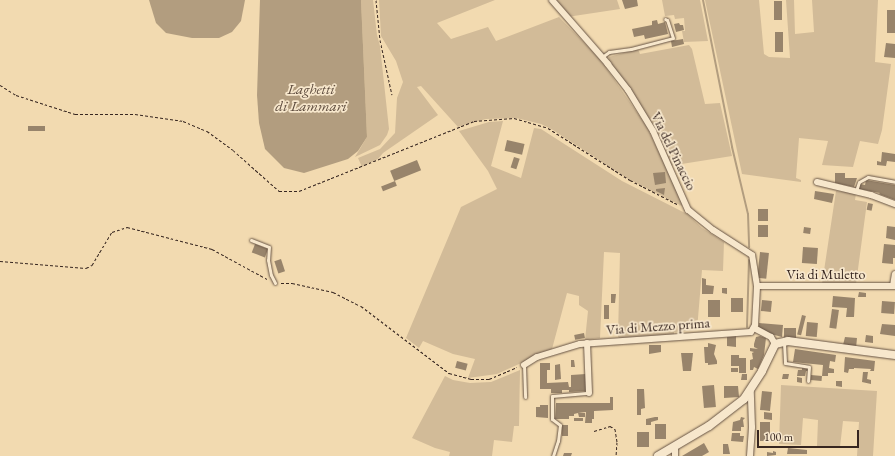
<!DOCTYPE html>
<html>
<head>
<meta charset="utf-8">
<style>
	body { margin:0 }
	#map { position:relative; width:895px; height:456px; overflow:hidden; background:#f2dab0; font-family:"EB Garamond",serif }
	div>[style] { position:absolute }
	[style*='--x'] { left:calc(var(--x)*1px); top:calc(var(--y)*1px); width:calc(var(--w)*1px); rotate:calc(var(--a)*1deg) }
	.green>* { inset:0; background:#d2bb98 }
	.water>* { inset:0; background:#b29d7f }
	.stream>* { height:2px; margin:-1px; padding:0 1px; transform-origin:1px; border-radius:1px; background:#b29d7f }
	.building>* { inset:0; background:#98846b; transform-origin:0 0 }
	.path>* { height:1px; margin-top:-0.5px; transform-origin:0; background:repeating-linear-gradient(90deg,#372620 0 3px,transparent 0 5px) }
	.roads { filter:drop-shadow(0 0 1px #665344) drop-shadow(0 0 1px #665344) }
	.service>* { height:3px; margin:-1.5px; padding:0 1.5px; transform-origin:1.5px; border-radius:1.5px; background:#f7e7cc }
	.minor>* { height:6px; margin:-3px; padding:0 3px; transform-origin:3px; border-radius:3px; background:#f7e7cc }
	.tertiary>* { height:8px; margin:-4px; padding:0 4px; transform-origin:4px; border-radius:4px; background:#f7e7cc }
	span { translate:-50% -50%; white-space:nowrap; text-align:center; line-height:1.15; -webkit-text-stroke:3.5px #f7e7cc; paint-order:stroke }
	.street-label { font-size:14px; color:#372620 }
	.water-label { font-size:15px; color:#5c4a3c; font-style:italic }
	.scale { position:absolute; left:757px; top:430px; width:102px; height:18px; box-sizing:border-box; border:2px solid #372620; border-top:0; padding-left:5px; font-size:12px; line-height:14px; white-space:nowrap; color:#372620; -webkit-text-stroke:3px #f7e7cc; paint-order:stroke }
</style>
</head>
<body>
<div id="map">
	<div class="green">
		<i style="clip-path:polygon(361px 0,373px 0,377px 35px,380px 46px,389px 129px,387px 135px,380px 145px,355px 157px,367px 137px)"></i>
		<i style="clip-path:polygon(379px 0,495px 0,437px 23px,451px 39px,488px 27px,496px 41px,559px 17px,600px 59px,647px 127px,682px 202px,682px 206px,628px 179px,553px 130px,541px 124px,516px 118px,486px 119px,458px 127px,421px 86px,417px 87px,438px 115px,383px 153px,378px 159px,362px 167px,358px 158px,380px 149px,395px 133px,397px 98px,403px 82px,396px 61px,381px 36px)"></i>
		<i style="clip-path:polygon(555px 0,617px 0,620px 9px,567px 17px)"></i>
		<i style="clip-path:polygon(662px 0,700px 0,708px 41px,684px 42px,682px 31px,685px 31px,684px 18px,675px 19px,674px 15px,665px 16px)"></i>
		<i style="clip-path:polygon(705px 0,759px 0,764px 54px,769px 57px,790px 58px,786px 0,794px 0,795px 34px,814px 32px,812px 0,878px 0,875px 62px,891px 64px,882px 130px,878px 144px,860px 141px,853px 167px,822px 165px,828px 141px,799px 138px,796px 178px,801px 180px,801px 182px,742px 174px)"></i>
		<i style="clip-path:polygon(689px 45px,692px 49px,705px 104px,720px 103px,732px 156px,669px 166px,660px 142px,608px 60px,609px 57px,638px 49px,640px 54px)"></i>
		<i style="clip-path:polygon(503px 121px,491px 166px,521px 178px,534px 128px,541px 129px,622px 181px,687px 214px,702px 228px,724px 242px,723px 271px,702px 270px,697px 330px,674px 332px,674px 336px,621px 339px,618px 337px,620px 253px,604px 252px,600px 338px,585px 340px,588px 311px,579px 305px,579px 296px,567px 293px,552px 349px,497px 374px,468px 378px,475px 359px,453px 354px,423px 341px,419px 348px,406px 338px,461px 207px,497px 189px,488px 171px,459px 131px,489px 122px)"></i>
		<i style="clip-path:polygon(836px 191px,845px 192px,846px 191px,856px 193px,855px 200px,867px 202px,856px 284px,822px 284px)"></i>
		<i style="clip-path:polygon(520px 370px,519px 426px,514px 426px,512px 442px,494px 440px,492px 456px,449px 456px,450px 452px,435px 448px,412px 438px,445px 376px,453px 380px,470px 383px,491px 382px)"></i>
		<i style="clip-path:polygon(781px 385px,877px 391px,873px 456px,857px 456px,859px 422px,843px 421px,840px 447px,817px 446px,818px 420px,803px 418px,801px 445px,779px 444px)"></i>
	</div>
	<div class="water">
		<i style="clip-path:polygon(149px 0,245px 0,241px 21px,232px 32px,219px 38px,192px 38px,166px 33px,156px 23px)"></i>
		<i style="clip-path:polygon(260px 0,361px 0,367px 137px,358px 151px,348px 159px,304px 173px,284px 168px,265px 149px,259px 123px,257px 95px)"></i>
	</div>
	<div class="stream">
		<i style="--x:703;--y:0;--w:150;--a:78.8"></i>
		<i style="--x:732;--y:147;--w:69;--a:76.6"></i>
		<i style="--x:748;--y:214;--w:33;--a:88"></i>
		<i style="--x:747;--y:327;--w:67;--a:-88.3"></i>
	</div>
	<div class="building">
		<i style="clip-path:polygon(622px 0,637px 0,638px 6px,625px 9px)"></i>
		<i style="left:774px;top:1px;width:8px;height:19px"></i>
		<i style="left:887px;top:10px;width:8px;height:23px"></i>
		<i style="clip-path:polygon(657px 20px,658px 24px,665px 22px,668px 34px,645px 39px,644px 35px,634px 37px,632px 29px,652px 25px,652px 21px)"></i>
		<i style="clip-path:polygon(679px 23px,680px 25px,683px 25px,684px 30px,676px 32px,674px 24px)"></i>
		<i style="left:775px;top:32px;width:8px;height:20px"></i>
		<i style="clip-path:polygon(683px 39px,684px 44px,672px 47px,671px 41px)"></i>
		<i style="clip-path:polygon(886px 43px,895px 44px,895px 58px,884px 57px)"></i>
		<i style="left:28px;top:126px;width:17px;height:5px"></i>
		<i style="left:507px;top:140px;width:18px;height:11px;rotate:13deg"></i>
		<i style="clip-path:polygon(882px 152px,895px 154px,895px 162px,887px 161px,886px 166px,877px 165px,877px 161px,881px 162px)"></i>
		<i style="left:514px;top:157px;width:6px;height:11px;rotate:18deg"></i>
		<i style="left:417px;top:160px;width:11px;height:29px;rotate:68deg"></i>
		<i style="clip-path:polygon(665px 172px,666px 183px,655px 185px,653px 173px)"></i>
		<i style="clip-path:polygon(835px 173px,845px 173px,845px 178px,857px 178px,854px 187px,835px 183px)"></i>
		<i style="clip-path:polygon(866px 180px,895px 185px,895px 200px,879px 194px,880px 193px,859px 189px,860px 184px,865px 185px)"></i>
		<i style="left:395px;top:181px;width:5px;height:15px;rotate:68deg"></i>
		<i style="clip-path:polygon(665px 188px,664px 195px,656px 191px,656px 189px)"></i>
		<i style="clip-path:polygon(815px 191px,834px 194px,832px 203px,814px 199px)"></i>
		<i style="left:868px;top:203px;width:5px;height:7px;rotate:11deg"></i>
		<i style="left:758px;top:209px;width:10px;height:12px"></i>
		<i style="left:758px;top:225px;width:10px;height:12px"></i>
		<i style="clip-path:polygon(887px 226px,895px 227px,895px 240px,886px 238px)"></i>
		<i style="left:804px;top:227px;width:7px;height:6px;rotate:8deg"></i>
		<i style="left:255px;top:244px;width:14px;height:9px;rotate:21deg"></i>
		<i style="clip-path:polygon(884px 244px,895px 245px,895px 258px,893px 258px,893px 264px,882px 263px)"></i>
		<i style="left:803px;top:247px;width:15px;height:16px;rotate:4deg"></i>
		<i style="left:760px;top:252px;width:9px;height:26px;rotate:6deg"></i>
		<i style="left:281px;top:259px;width:13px;height:7px;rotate:72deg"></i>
		<i style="clip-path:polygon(702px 278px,706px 279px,706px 285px,714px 286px,713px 294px,702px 294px)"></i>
		<i style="clip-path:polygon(722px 288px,727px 288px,727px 294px,722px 293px)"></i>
		<i style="clip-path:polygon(859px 292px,866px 293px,866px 297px,858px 297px)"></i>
		<i style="clip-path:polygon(611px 294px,616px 294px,615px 303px,611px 303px)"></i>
		<i style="clip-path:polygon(833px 296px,855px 298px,854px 317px,846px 317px,847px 308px,832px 307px)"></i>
		<i style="left:731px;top:298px;width:12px;height:14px"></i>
		<i style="left:708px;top:300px;width:12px;height:17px"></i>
		<i style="left:762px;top:300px;width:10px;height:11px;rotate:6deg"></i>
		<i style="left:882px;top:301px;width:13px;height:12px;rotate:4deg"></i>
		<i style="left:604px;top:305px;width:5px;height:14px"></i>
		<i style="left:832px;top:309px;width:7px;height:19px;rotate:8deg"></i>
		<i style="left:802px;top:315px;width:4px;height:20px;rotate:14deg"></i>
		<i style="left:807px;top:322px;width:11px;height:14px;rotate:5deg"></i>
		<i style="clip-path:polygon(759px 323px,783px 325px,782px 337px,767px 333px,759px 327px)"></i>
		<i style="clip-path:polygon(882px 324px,895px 325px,895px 336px,880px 334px)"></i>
		<i style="left:784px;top:328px;width:12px;height:11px"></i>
		<i style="left:584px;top:333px;width:5px;height:10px;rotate:79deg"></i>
		<i style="clip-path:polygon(866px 335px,873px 336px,873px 343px,865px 342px)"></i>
		<i style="clip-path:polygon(736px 336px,736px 347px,727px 346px,727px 337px)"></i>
		<i style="clip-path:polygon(760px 336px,766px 338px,764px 355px,758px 369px,754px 367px,753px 370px,750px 370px,750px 360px,753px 359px,752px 353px,754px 352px,750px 351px,750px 348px,758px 349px,754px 347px,754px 344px,756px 337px)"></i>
		<i style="clip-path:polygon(845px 337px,857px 338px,856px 348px,843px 345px)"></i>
		<i style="clip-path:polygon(708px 343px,716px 345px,714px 354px,717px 361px,717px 364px,708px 365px,708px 363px,705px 363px,704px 347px,708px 347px)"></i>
		<i style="clip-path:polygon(649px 345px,661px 345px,661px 352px,649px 354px)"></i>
		<i style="clip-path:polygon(795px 349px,836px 355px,835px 362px,830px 361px,829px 368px,834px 369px,834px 373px,828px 373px,828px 376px,822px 376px,823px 365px,793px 362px)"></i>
		<i style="clip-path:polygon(681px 353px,693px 353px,691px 371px,683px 371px)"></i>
		<i style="clip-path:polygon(731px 355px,739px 355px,739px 358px,746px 358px,746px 373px,739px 373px,739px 366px,731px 366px)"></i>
		<i style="clip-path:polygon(845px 357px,875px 361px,874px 371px,870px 371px,871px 369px,854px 368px,854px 369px,849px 369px,848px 373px,844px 372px)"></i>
		<i style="clip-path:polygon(571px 360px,574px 360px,575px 367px,571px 367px)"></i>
		<i style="left:457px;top:361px;width:11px;height:7px;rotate:15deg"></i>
		<i style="clip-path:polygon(540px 363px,550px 363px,550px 370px,547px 370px,547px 383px,568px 382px,569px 387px,571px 387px,571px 375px,586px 374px,587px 391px,569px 392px,569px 390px,562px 390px,562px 393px,551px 393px,551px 389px,540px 389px)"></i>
		<i style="clip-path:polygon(560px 364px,561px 379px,555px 380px,555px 365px)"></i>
		<i style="left:731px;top:368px;width:7px;height:4px"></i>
		<i style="clip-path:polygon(802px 368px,808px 369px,808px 371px,806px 371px,805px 376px,797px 376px,798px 370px,802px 370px)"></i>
		<i style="clip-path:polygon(863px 372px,868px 372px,867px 379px,871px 380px,871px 384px,862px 382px)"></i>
		<i style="clip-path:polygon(742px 374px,747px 374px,747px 380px,741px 380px)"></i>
		<i style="clip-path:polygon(783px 374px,789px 374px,788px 379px,782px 379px)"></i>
		<i style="left:811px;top:375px;width:11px;height:5px;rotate:5deg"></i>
		<i style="clip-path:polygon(797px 377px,802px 378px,802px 383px,797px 382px)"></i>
		<i style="clip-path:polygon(836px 381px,842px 381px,842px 387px,836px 386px)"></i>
		<i style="left:714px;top:385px;width:22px;height:12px;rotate:85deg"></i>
		<i style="clip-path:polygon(724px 386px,738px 386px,739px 397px,724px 398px)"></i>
		<i style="clip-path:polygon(637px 389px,644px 389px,645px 408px,641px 409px,641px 415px,637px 415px)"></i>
		<i style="left:762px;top:391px;width:10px;height:19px;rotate:6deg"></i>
		<i style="clip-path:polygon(610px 397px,613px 397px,613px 410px,594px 411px,594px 419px,592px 419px,592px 423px,585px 423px,586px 412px,578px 413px,585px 413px,585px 417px,579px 417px,578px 413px,574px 414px,574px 416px,569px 416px,569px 419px,555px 419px,556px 403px,610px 403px)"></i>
		<i style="clip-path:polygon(540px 405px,548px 405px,548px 418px,536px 417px,536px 407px,540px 407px)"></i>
		<i style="clip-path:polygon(764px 412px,772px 413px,772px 420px,764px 419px)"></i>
		<i style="clip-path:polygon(655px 417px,658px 417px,658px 420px,651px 422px,651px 425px,646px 425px,646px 419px)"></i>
		<i style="clip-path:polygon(741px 417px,745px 418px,743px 420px,744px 427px,741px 427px,741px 431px,732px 431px,733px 422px,740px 420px)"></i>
		<i style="left:574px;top:418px;width:9px;height:3px"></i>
		<i style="left:760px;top:422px;width:10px;height:19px"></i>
		<i style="left:666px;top:424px;width:15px;height:11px;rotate:90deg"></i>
		<i style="left:568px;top:425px;width:11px;height:6px;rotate:90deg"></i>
		<i style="left:637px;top:432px;width:12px;height:15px"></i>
		<i style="clip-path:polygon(732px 433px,740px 433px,740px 436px,744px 436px,743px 442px,731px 441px)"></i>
		<i style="clip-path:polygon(704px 443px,709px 452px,702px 456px,682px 456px)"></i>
		<i style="clip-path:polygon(723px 444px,728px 444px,730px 454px,723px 454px)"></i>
		<i style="clip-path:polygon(788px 448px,807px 450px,807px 454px,787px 454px)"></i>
		<i style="clip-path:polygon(773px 451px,776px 452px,776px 455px,767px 456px,767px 452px,773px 453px)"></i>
		<i style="clip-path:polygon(564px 453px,572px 453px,571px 456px,563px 456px)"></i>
	</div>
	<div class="path">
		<i style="--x:376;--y:0;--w:40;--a:84.3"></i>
		<i style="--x:380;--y:40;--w:56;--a:77.7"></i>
		<i style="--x:0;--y:85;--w:19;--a:32"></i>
		<i style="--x:16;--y:95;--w:62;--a:17.9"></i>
		<i style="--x:75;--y:114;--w:60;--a:0"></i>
		<i style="--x:135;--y:114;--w:49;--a:8.3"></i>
		<i style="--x:183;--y:121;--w:26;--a:23"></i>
		<i style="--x:207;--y:131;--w:32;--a:36"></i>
		<i style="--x:233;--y:150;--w:62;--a:41.7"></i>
		<i style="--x:279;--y:191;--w:20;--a:0"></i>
		<i style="--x:299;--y:191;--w:188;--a:-21.8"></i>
		<i style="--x:474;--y:121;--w:40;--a:-4.3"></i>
		<i style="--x:514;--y:118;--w:35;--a:16"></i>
		<i style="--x:548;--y:128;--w:97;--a:32.4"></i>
		<i style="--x:630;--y:180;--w:55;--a:27"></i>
		<i style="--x:0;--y:261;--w:86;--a:4.7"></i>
		<i style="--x:86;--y:268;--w:7;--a:-27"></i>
		<i style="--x:92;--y:265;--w:39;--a:-59"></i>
		<i style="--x:112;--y:232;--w:16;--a:-18"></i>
		<i style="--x:127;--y:227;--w:88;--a:14.5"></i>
		<i style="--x:212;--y:249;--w:63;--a:28.6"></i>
		<i style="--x:281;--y:283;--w:11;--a:0"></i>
		<i style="--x:292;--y:283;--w:42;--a:12.4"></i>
		<i style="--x:333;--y:292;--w:31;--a:27"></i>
		<i style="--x:361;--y:306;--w:111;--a:37.3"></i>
		<i style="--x:449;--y:373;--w:23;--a:15"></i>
		<i style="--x:471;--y:379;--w:18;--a:0"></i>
		<i style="--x:489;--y:379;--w:30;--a:-23"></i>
		<i style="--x:594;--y:431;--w:17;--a:-17"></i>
		<i style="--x:610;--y:426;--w:6;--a:31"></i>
		<i style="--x:615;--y:429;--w:13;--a:81"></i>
		<i style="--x:617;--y:442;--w:14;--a:94"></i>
	</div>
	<div class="roads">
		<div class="service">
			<i style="--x:602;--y:57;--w:9;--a:-36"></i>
			<i style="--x:609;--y:52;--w:22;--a:-8"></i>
			<i style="--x:631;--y:49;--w:43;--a:-14.7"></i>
			<i style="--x:673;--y:38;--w:19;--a:-108"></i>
			<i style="--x:667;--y:20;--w:2;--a:-153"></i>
			<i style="--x:856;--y:191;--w:9;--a:-72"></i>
			<i style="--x:859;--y:182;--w:10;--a:-29"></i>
			<i style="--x:868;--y:177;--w:27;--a:10"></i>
			<i style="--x:251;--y:240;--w:19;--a:21"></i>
			<i style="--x:269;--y:247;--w:13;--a:94"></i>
			<i style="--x:268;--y:260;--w:15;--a:79"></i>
			<i style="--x:271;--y:275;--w:9;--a:63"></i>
			<i style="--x:784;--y:343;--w:20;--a:87"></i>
			<i style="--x:785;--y:363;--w:24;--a:9"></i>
			<i style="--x:809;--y:367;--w:14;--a:94"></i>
			<i style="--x:524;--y:365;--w:32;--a:88"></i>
			<i style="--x:553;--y:456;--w:16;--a:-72"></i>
			<i style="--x:558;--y:441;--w:16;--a:-83"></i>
			<i style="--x:560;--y:425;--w:10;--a:-143"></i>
			<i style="--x:552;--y:419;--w:23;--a:-90"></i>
			<i style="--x:552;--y:396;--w:37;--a:-5"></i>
		</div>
		<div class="minor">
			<i style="--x:817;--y:182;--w:56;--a:13.5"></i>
			<i style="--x:871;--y:195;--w:26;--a:21"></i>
			<i style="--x:757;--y:286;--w:138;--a:0"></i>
			<i style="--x:893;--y:286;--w:12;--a:-81"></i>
			<i style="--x:754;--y:328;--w:19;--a:28"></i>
			<i style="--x:771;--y:337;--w:8;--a:60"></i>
			<i style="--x:587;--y:343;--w:50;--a:87.7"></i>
			<i style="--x:524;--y:365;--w:15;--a:-32"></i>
			<i style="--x:537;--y:357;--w:45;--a:-16.8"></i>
			<i style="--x:580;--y:344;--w:171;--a:-4"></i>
			<i style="--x:751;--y:332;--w:8;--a:-60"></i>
			<i style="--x:755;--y:325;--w:39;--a:-87"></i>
			<i style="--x:757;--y:286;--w:31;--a:-99"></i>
			<i style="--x:752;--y:255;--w:46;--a:-147.3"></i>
			<i style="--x:713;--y:230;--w:32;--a:-141"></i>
			<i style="--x:688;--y:210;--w:86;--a:-113.9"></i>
			<i style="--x:653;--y:131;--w:48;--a:-121.4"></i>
			<i style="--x:628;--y:90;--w:33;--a:-128"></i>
			<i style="--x:608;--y:64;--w:85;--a:-131.2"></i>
			<i style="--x:675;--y:447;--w:9;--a:90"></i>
			<i style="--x:750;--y:456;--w:29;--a:-86"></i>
			<i style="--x:752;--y:427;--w:38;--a:-92"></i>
		</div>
		<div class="tertiary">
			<i style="--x:658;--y:456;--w:59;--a:-30.5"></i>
			<i style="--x:709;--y:426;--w:44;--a:-37.6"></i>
			<i style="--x:744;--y:399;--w:33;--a:-57"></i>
			<i style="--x:762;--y:371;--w:30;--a:-64"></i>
			<i style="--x:775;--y:344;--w:13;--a:-13"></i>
			<i style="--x:788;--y:341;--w:108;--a:7.5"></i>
		</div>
	</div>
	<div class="street-label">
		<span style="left:674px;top:151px;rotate:64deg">Via del Pinaccio</span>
		<span style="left:826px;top:274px">Via di Muletto</span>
		<span style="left:658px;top:326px;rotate:-4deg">Via di Mezzo prima</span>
	</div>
	<div class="water-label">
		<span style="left:311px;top:97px">Laghetti<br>di Lammari</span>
	</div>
	<div class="scale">100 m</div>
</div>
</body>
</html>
